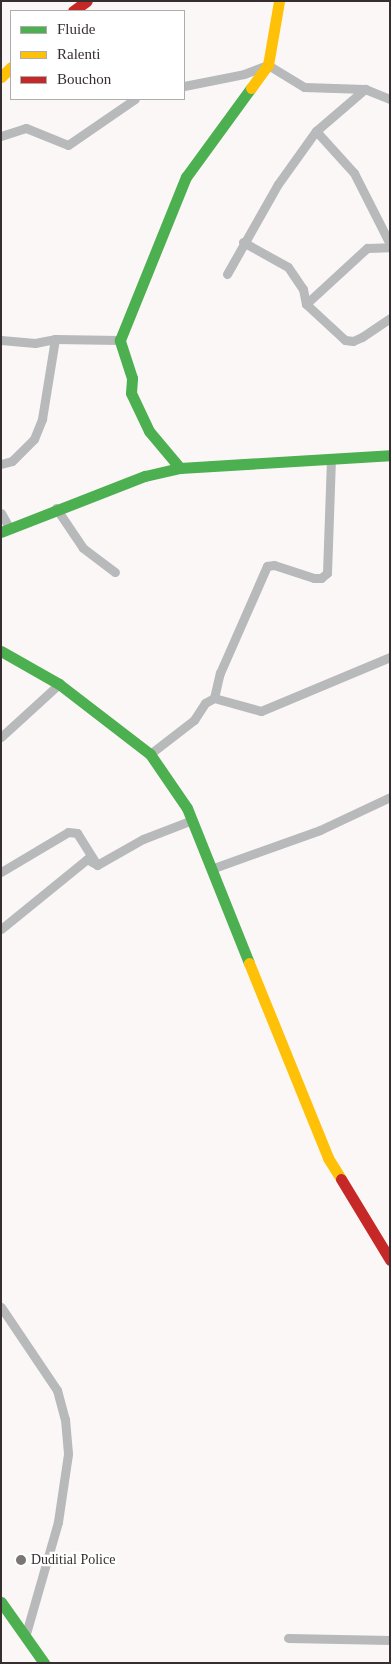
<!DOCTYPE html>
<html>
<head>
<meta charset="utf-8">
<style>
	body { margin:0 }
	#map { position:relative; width:391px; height:1664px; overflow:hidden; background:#fcf7f7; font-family:Georgia,serif }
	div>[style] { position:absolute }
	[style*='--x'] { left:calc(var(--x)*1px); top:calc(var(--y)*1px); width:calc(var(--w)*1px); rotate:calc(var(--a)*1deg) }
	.street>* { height:9px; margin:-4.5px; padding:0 4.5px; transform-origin:4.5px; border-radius:4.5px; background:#b7b9ba }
	.fast>* { height:11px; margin:-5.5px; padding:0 5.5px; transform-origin:5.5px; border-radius:5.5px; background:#4caf50 }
	.slow>* { height:11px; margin:-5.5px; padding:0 5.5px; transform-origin:5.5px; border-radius:5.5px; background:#ffc107 }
	.jam>* { height:11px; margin:-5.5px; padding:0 5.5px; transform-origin:5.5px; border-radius:5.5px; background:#c62828 }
	.dots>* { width:14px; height:14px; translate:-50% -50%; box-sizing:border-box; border:2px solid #fff; border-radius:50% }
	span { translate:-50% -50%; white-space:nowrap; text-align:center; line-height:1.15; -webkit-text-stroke:4.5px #fff; paint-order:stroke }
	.poi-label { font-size:14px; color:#372f2f }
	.left { translate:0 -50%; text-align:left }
	.frame { position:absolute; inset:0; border:2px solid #372f2f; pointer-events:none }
	.legend { position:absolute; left:10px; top:10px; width:175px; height:90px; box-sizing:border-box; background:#fff; border:1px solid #afacac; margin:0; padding:6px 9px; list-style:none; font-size:15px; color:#372f2f }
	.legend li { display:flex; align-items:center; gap:10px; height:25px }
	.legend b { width:25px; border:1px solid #afacac }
</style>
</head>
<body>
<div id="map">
	<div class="street">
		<i style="--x:184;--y:86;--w:61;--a:-11.3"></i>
		<i style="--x:244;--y:74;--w:26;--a:-21"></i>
		<i style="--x:268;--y:65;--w:42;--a:31.4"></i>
		<i style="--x:304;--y:87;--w:61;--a:1.9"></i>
		<i style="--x:365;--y:89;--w:27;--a:22"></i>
		<i style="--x:316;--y:131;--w:57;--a:47.9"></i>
		<i style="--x:354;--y:173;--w:80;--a:63.1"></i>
		<i style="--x:1;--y:136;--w:26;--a:-18"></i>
		<i style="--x:26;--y:128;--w:45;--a:22"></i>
		<i style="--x:68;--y:145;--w:81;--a:-34.5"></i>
		<i style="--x:243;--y:242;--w:51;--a:29.1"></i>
		<i style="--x:288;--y:267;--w:27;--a:56"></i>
		<i style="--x:303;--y:289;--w:15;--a:79"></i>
		<i style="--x:306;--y:304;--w:83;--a:-42.6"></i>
		<i style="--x:367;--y:248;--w:23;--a:-2"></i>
		<i style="--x:227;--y:274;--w:103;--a:-60.5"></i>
		<i style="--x:278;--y:184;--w:65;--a:-54.4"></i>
		<i style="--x:316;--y:131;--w:65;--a:-40.6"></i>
		<i style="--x:306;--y:304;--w:53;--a:42.7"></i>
		<i style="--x:345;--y:340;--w:8;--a:7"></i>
		<i style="--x:353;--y:341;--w:10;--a:-24"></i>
		<i style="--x:362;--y:337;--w:34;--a:-34"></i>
		<i style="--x:1;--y:340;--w:34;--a:5"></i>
		<i style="--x:35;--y:343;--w:20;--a:-11"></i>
		<i style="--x:55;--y:339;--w:65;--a:0.9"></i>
		<i style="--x:1;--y:464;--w:11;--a:-15"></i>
		<i style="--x:12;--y:461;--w:31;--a:-45"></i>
		<i style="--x:34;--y:439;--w:22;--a:-68"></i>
		<i style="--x:42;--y:419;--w:81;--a:-80.8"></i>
		<i style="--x:56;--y:508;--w:48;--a:56"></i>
		<i style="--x:83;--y:548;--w:40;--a:37"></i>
		<i style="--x:1;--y:513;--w:18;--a:61"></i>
		<i style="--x:214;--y:698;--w:26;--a:-77"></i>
		<i style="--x:220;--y:673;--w:117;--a:-66.3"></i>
		<i style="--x:267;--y:566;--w:7;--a:-8"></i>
		<i style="--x:274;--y:565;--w:42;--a:18"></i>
		<i style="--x:314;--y:578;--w:7;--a:0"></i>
		<i style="--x:321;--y:578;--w:8;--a:-40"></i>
		<i style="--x:327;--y:573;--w:112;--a:-88"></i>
		<i style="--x:1;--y:737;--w:79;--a:-42.4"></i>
		<i style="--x:150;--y:754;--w:56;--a:-37.7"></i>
		<i style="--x:194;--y:720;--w:20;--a:-57"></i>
		<i style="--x:205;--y:703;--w:10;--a:-29"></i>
		<i style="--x:214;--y:698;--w:49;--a:15.5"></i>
		<i style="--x:261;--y:711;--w:140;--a:-22.7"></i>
		<i style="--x:97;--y:865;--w:53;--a:-29.5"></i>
		<i style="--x:143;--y:839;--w:53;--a:-21.2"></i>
		<i style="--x:211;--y:869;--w:116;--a:-19.7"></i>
		<i style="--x:320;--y:830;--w:77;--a:-25.2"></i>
		<i style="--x:1;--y:872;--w:78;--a:-30.8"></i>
		<i style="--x:68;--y:832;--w:9;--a:6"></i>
		<i style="--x:77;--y:833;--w:38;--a:58"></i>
		<i style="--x:1;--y:929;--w:111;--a:-39.1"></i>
		<i style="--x:87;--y:859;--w:8;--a:30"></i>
		<i style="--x:1;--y:1307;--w:100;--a:56"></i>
		<i style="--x:57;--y:1390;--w:30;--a:75"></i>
		<i style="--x:65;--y:1419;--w:35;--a:85"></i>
		<i style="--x:68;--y:1454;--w:69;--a:98.4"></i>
		<i style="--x:58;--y:1522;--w:120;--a:106"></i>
		<i style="--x:288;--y:1638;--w:102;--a:1.1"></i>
	</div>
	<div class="fast">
		<i style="--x:180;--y:468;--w:48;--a:-130"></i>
		<i style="--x:149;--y:431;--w:42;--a:-115.3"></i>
		<i style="--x:131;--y:393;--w:15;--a:-86"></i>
		<i style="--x:132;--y:378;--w:40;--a:-108"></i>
		<i style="--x:120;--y:340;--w:176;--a:-68"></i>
		<i style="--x:186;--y:177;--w:110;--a:-53.9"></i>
		<i style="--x:1;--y:532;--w:155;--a:-21.3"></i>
		<i style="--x:145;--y:476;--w:36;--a:-13"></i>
		<i style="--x:180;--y:468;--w:210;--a:-3.5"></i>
		<i style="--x:1;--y:651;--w:67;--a:29.6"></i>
		<i style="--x:59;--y:684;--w:115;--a:37.6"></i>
		<i style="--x:150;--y:754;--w:65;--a:55.6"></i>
		<i style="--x:187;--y:808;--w:167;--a:68.2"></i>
		<i style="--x:1;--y:1602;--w:75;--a:54.8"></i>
	</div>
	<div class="slow">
		<i style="--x:1;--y:77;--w:14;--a:-45"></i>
		<i style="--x:251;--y:88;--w:29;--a:-54"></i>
		<i style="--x:268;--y:65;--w:65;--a:-80.2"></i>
		<i style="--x:249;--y:963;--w:210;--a:67.9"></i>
		<i style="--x:328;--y:1158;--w:25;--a:58"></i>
	</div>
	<div class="jam">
		<i style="--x:73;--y:11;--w:17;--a:-36"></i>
		<i style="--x:341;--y:1179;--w:95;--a:58.8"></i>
	</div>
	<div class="dots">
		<i style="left:21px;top:1560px;background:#7c7575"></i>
	</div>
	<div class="poi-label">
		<span class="left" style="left:31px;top:1560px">Duditial Police</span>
	</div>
	<div class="frame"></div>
	<ul class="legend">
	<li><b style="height:6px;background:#4caf50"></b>Fluide</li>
	<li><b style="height:6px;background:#ffc107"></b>Ralenti</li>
	<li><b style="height:6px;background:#c62828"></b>Bouchon</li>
	</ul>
</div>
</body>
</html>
